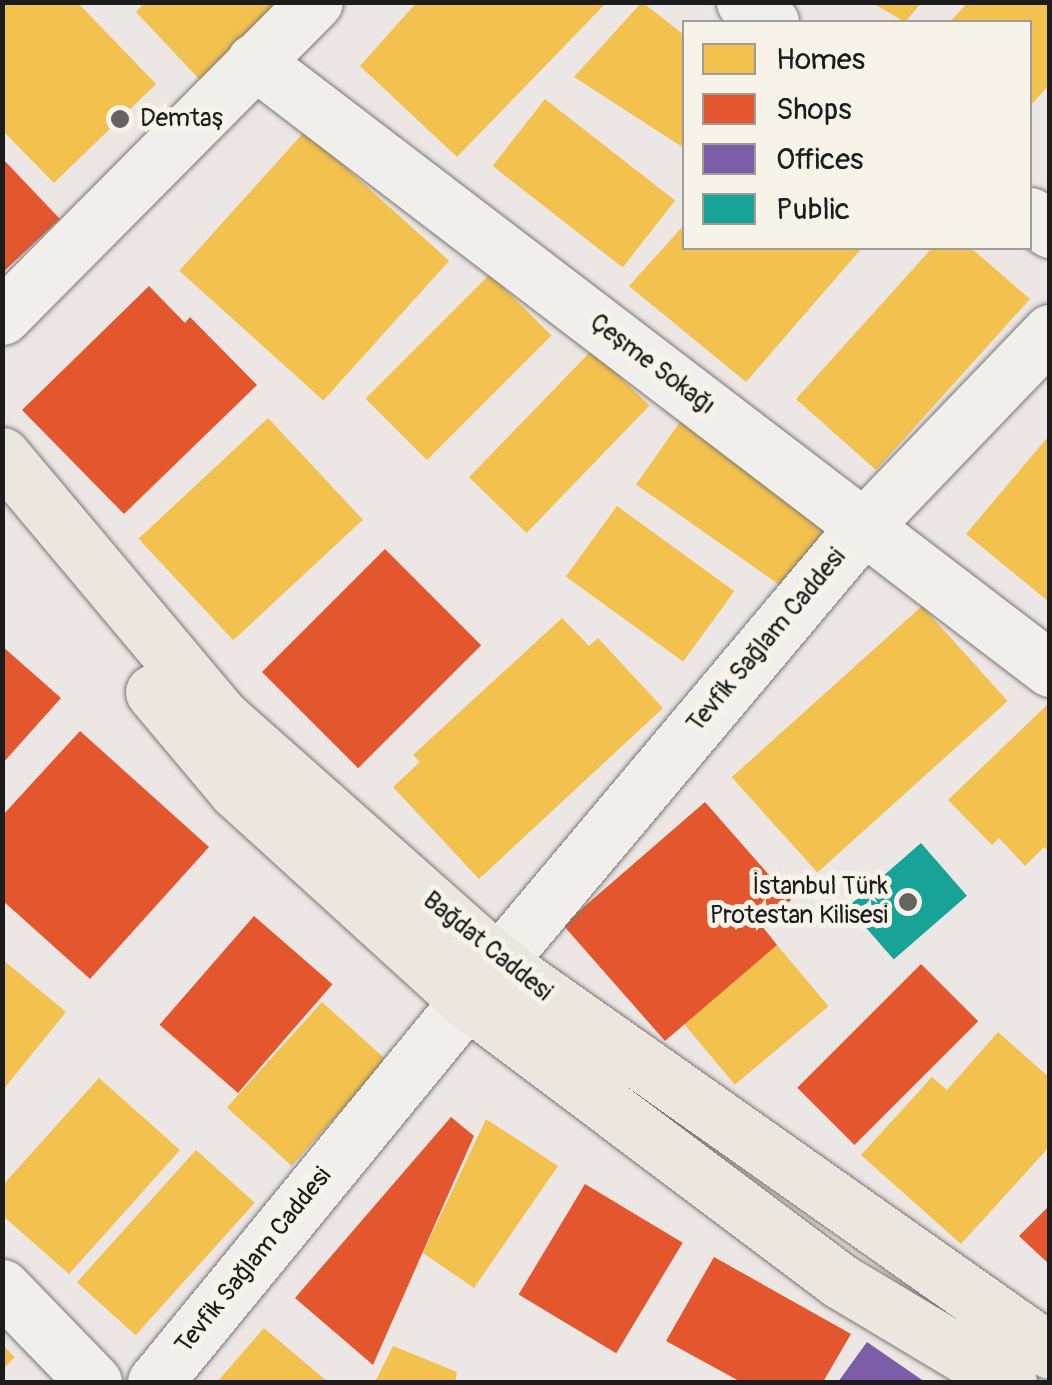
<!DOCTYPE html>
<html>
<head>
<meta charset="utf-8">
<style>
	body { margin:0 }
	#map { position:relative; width:1052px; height:1385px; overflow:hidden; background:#ece6e4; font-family:Pangolin,sans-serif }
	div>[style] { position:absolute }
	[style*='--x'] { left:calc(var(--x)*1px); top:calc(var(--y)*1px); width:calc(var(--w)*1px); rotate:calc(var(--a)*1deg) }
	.homes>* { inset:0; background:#f2c14e; transform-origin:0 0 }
	.shops>* { inset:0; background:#e4572e; transform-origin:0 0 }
	.offices>* { inset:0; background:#7b5ea7 }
	.public>* { inset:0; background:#17a398; transform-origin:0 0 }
	.roads { filter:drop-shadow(0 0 2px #7a7776) drop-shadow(0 0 2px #7a7776) }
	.street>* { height:55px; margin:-27.5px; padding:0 27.5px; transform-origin:27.5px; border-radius:27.5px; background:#f1efec }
	.primary>* { height:55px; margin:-27.5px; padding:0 27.5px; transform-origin:27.5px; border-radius:27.5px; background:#ebe6de }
	.dots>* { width:28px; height:28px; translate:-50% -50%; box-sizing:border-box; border:5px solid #f7f3e8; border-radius:50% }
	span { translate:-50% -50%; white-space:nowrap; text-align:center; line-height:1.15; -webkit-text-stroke:10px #f7f3e8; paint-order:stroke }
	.poi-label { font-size:25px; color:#1c1c1c }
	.left { translate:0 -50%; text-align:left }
	.right { translate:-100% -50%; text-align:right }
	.street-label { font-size:25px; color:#1c1c1c }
	.frame { position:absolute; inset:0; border:5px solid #1c1c1c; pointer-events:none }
	.legend { position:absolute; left:682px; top:20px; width:350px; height:230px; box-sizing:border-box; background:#f7f3e8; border:2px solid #9f9d96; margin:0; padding:12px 18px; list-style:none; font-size:30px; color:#1c1c1c }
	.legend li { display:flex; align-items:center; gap:20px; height:50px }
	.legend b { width:50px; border:2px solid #9f9d96 }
</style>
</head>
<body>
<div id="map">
	<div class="homes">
		<i style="clip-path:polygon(2px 2px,77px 2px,156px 84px,54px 183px,2px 130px)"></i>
		<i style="clip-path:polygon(145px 2px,285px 2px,201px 81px,136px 12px)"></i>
		<i style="clip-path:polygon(417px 2px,607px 2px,457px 157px,360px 66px)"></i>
		<i style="clip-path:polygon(642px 2px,684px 35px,684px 148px,574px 77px)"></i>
		<i style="clip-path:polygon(871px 2px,922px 2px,905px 22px)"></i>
		<i style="clip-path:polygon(968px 2px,1050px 2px,1050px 84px,1030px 106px,1030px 22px,950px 22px)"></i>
		<i style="left:545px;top:99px;width:165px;height:85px;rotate:38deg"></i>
		<i style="left:305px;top:131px;width:194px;height:188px;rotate:42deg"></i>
		<i style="clip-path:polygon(684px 225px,684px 248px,862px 248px,746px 382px,629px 286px)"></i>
		<i style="clip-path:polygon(932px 248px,971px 248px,1030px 299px,876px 470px,796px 399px)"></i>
		<i style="left:490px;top:274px;width:87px;height:176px;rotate:45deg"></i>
		<i style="left:592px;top:350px;width:80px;height:177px;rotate:44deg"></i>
		<i style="left:268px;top:418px;width:139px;height:177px;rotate:47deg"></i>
		<i style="left:682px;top:419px;width:180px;height:80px;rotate:35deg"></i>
		<i style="clip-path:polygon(1047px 438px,1050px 440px,1048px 601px,966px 534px)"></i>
		<i style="left:617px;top:506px;width:145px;height:87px;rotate:36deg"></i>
		<i style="left:922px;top:606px;width:128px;height:256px;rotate:48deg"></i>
		<i style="clip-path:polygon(562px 618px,589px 646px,598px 638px,663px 708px,479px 879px,393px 787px,420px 762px,413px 755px)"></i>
		<i style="clip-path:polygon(1050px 702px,1050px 853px,1044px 847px,1025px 866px,999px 838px,992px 845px,948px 800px)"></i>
		<i style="left:777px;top:945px;width:80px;height:122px;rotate:50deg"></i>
		<i style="clip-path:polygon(2px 959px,66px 1012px,2px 1091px)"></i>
		<i style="left:322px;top:1002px;width:87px;height:142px;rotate:42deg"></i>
		<i style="clip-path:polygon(998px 1032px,1050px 1078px,1050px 1146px,961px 1244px,861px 1155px,932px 1077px,947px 1090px)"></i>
		<i style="clip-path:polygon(99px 1078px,180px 1150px,69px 1274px,2px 1215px,2px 1186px)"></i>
		<i style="clip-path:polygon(486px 1119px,558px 1166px,474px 1288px,423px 1253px)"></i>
		<i style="left:196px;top:1150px;width:79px;height:178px;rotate:42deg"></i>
		<i style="clip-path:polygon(264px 1328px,328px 1382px,217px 1382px)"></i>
		<i style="clip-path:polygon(2px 1345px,15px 1357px,2px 1370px)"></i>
		<i style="clip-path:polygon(393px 1346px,457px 1372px,455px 1382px,375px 1382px)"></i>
	</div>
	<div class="shops">
		<i style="clip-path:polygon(2px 158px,60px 219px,2px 273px)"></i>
		<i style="clip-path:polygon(149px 286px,185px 323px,190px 317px,257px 385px,124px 514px,22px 410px)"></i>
		<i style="left:385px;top:549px;width:136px;height:174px;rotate:45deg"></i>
		<i style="clip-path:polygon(2px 646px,61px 698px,2px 764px)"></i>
		<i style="clip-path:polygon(80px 731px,209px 847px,90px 979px,2px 900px,2px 816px)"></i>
		<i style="clip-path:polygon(705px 802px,791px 900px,762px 926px,777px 945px,665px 1041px,563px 925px)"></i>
		<i style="left:254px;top:916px;width:104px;height:144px;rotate:41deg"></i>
		<i style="left:921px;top:964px;width:81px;height:175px;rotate:45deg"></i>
		<i style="clip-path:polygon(451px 1117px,474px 1136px,373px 1365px,295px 1298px)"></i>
		<i style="left:585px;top:1184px;width:114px;height:129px;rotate:31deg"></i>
		<i style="clip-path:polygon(1050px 1205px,1050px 1265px,1019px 1236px)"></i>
		<i style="clip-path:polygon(714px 1257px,851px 1334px,823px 1382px,741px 1382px,666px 1341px)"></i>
	</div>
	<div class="offices">
		<i style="clip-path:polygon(867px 1342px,925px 1382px,838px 1382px)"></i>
	</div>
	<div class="public">
		<i style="left:921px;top:843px;width:70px;height:97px;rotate:49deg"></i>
	</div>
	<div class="roads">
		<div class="street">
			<i style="--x:744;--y:2;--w:34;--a:37"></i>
			<i style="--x:254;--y:61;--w:1002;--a:37.37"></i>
			<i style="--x:1030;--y:215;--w:25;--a:37"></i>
			<i style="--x:2;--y:317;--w:444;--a:-45.2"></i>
			<i style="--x:498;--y:962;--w:569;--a:-49.99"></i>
			<i style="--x:864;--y:526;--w:269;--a:-46.2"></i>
			<i style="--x:2;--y:1287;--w:132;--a:45.9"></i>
			<i style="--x:155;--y:1382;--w:492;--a:-50.7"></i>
		</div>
		<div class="primary">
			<i style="--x:2;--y:455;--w:341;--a:50"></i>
			<i style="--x:221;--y:716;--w:370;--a:41.6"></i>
			<i style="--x:498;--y:962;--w:675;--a:35.17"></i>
			<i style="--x:153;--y:692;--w:129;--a:50"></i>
			<i style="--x:236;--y:791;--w:312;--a:42.3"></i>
			<i style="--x:467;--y:1001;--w:466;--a:36.9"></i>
			<i style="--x:840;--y:1281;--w:197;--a:30.9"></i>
		</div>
	</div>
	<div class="dots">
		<i style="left:120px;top:119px;background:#656362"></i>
		<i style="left:908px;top:902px;background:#656362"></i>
	</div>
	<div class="poi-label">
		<span class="left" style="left:140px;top:119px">Demtaş</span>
		<span class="right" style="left:888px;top:902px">İstanbul Türk<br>Protestan Kilisesi</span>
	</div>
	<div class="street-label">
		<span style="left:652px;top:365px;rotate:37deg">Çeşme Sokağı</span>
		<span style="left:767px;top:641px;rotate:-50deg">Tevfik Sağlam Caddesi</span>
		<span style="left:487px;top:947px;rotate:39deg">Bağdat Caddesi</span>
		<span style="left:254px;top:1261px;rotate:-51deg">Tevfik Sağlam Caddesi</span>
	</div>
	<div class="frame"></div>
	<ul class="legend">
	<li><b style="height:28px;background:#f2c14e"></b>Homes</li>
	<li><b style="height:28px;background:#e4572e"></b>Shops</li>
	<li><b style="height:28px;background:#7b5ea7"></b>Offices</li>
	<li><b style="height:28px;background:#17a398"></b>Public</li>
	</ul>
</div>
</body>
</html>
